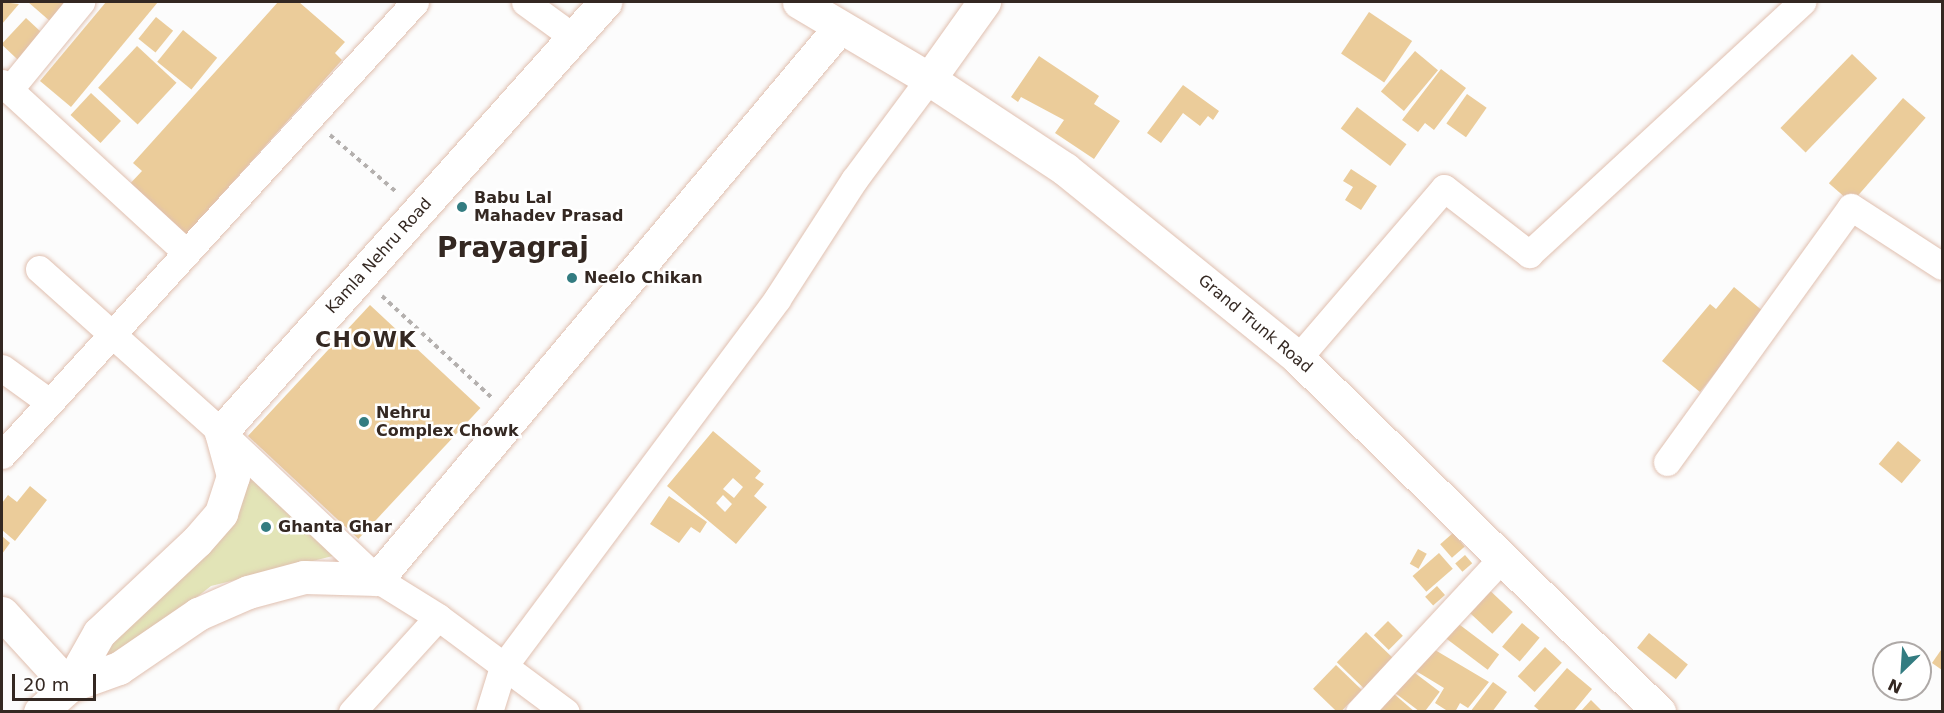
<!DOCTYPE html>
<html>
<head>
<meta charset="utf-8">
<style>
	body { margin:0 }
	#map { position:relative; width:1944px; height:713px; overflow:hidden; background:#fcfcfc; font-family:"DejaVu Sans",sans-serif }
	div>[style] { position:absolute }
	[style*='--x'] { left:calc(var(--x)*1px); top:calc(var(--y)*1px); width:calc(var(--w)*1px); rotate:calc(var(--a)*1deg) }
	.green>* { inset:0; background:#e2e4b7 }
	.building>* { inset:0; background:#ebcc9a; transform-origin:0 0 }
	.path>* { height:4px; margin-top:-2px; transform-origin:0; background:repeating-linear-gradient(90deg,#b4b0ae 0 4.5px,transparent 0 9px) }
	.roads { filter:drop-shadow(0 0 2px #e0c0b0) drop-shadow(0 0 2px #e0c0b0) }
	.minor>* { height:27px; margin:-13.5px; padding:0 13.5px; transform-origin:13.5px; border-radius:13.5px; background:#fff }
	.tertiary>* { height:33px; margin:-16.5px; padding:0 16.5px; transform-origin:16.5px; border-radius:16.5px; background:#fff }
	.secondary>* { height:33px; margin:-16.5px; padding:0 16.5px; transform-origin:16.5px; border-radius:16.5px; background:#fff }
	.primary>* { height:33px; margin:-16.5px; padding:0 16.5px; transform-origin:16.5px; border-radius:16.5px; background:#fff }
	.dots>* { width:16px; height:16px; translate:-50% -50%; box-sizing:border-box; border:3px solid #fff; border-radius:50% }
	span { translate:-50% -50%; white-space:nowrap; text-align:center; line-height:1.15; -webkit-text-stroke:5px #fff; paint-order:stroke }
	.poi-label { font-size:16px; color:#342822; font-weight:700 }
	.left { translate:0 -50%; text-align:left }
	.street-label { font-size:16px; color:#342822 }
	.district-label { font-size:22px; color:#342822; font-weight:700; letter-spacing:1.5px }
	.town-label { font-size:28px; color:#342822; font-weight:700 }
	.frame { position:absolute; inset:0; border:3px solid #342822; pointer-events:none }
	.north { position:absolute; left:1872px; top:641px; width:60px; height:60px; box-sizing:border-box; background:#fff; border:2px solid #aea9a7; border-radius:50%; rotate:205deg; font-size:16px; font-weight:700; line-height:24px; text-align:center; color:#342822 }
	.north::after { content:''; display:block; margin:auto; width:21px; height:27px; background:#337c81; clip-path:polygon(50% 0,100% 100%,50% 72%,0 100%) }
	.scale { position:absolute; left:12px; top:674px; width:84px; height:27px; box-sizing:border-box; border:3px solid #342822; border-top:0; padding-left:8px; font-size:18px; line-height:21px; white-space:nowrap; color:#342822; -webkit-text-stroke:4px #fff; paint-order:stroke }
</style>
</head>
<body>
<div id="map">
	<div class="green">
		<i style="clip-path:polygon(248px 463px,345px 553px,211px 586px,113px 663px,99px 648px)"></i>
	</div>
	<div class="building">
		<i style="clip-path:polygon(2px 2px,19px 4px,2px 24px)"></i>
		<i style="clip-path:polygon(28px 2px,68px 2px,51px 22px)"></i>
		<i style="clip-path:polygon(106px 2px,158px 2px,71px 107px,40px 81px)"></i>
		<i style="clip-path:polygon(278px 2px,299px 2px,345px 42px,335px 53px,342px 60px,183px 238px,126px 188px,142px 171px,133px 163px)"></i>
		<i style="left:1369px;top:12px;width:52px;height:50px;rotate:34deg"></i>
		<i style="left:156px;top:17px;width:22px;height:28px;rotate:39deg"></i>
		<i style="left:26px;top:18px;width:25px;height:36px;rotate:43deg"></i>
		<i style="left:183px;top:30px;width:44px;height:41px;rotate:39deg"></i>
		<i style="left:137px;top:46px;width:54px;height:57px;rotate:43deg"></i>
		<i style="left:1415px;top:51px;width:30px;height:53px;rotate:40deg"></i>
		<i style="left:1852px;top:54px;width:35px;height:103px;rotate:44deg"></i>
		<i style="clip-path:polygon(1039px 56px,1099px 96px,1094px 104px,1120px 121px,1094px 159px,1055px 133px,1064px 120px,1021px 97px,1018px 102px,1011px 97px)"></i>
		<i style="clip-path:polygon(1441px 69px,1466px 88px,1434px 130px,1425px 123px,1418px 132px,1402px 120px)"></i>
		<i style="clip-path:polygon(1183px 85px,1219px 111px,1213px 120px,1208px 116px,1200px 126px,1183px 113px,1161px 143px,1147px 133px)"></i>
		<i style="left:91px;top:93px;width:41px;height:30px;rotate:43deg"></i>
		<i style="left:1467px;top:94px;width:24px;height:36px;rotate:35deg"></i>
		<i style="left:1903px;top:98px;width:30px;height:113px;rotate:41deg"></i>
		<i style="left:1357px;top:107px;width:62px;height:27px;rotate:37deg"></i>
		<i style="clip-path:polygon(1351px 169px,1377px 186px,1361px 210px,1345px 200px,1353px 187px,1343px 181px)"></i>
		<i style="clip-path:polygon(1734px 287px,1764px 312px,1700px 392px,1662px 361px,1710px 304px,1716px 309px)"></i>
		<i style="left:370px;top:305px;width:151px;height:179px;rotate:43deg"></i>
		<i style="clip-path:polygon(evenodd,713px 431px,761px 471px,755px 478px,764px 484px,754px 496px,767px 507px,736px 544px,667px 486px,713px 431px,733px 478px,743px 487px,734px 498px,723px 489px,733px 478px,713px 431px,723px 495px,732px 504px,725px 512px,716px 503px,723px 495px)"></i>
		<i style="left:1898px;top:441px;width:30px;height:30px;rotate:40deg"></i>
		<i style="clip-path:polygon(30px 486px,47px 500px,15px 541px,2px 530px,2px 503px,8px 495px,17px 502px)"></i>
		<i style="clip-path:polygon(669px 496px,707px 522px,700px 533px,691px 527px,679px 543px,650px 524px)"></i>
		<i style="left:1453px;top:533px;width:18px;height:17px;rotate:49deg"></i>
		<i style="clip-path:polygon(2px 536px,10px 543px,2px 554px)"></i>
		<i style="left:1418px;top:549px;width:10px;height:17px;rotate:29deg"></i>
		<i style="left:1439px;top:553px;width:21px;height:35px;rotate:49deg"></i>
		<i style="left:1465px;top:555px;width:11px;height:13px;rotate:49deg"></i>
		<i style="left:1437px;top:586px;width:12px;height:16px;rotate:48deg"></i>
		<i style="left:1485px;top:586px;width:38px;height:30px;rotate:43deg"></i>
		<i style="left:1452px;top:619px;width:59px;height:19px;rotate:37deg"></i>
		<i style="left:1388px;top:621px;width:21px;height:20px;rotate:45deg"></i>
		<i style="left:1522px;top:623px;width:23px;height:31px;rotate:40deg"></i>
		<i style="left:1366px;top:632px;width:40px;height:42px;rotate:44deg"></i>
		<i style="left:1649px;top:633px;width:50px;height:19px;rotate:39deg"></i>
		<i style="clip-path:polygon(1430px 647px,1489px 682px,1468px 708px,1460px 703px,1455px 712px,1449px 712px,1435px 703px,1444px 688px,1416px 671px)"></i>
		<i style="left:1545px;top:647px;width:23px;height:40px;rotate:43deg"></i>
		<i style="clip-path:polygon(1941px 650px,1942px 651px,1942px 670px,1932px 663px)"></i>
		<i style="left:1336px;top:665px;width:36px;height:33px;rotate:44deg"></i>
		<i style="clip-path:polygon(1567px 668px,1592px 689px,1573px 712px,1541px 712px,1534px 706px)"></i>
		<i style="left:1411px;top:670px;width:36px;height:28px;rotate:37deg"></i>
		<i style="clip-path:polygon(1493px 682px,1507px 692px,1492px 712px,1470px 712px)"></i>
		<i style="clip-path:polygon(1393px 693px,1415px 712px,1378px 712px)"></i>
		<i style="clip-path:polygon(1591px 700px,1603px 712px,1580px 712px)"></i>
	</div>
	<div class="path">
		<i style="--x:330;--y:135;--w:86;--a:40.7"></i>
		<i style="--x:382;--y:296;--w:149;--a:42.8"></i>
	</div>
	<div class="roads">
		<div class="minor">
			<i style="--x:525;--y:2;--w:59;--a:36.1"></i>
			<i style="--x:2;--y:83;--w:251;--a:42.6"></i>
			<i style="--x:9;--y:90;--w:114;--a:-50.7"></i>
			<i style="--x:39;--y:269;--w:244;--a:41.8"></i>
			<i style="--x:221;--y:432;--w:214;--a:43.3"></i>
			<i style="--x:377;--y:579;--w:72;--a:31.9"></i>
			<i style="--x:438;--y:617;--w:159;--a:36.6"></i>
			<i style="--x:1298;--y:358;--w:224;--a:-49.3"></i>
			<i style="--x:1444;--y:188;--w:108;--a:37.8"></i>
			<i style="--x:1529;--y:254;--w:372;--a:-42.7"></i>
			<i style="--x:2;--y:368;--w:58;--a:35.9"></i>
			<i style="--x:2;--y:455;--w:613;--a:-47.64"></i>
			<i style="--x:1667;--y:462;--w:314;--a:-54.2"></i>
			<i style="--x:1851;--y:207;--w:108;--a:33"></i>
			<i style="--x:352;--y:712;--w:128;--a:-47.8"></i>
			<i style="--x:489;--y:712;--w:47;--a:-72.7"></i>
			<i style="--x:503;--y:667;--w:459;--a:-53.3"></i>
			<i style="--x:777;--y:299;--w:142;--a:-57.1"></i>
			<i style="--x:854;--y:180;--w:126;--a:-53.4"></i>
			<i style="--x:1359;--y:712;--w:209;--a:-47.1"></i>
		</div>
		<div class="tertiary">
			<i style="--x:929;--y:79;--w:95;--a:-54.5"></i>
			<i style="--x:2;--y:613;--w:99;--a:47.5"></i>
		</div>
		<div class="secondary">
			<i style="--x:69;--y:686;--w:53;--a:-19.8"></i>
			<i style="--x:119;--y:668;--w:96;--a:-34.4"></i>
			<i style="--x:198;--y:614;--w:55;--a:-23.7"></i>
			<i style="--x:248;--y:592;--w:58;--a:-15"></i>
			<i style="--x:304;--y:577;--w:73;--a:1.6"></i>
			<i style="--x:377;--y:579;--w:720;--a:-50.01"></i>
			<i style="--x:40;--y:712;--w:39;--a:-42"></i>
			<i style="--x:69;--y:686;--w:61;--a:-60.5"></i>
			<i style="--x:99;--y:633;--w:134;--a:-43.2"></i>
			<i style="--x:197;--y:541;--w:37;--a:-49"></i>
			<i style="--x:221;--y:513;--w:39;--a:-72"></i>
			<i style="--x:233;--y:476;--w:46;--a:-105.3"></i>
			<i style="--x:221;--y:432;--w:577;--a:-48.23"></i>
		</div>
		<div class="primary">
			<i style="--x:799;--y:2;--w:151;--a:30.6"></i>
			<i style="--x:929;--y:79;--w:163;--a:33.5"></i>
			<i style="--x:1065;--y:169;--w:300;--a:39"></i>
			<i style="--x:1298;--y:358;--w:506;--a:44.44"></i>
		</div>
	</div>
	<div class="dots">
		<i style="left:462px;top:207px;background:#337c81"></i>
		<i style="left:572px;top:278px;background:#337c81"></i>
		<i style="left:364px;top:422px;background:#337c81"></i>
		<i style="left:266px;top:527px;background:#337c81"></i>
	</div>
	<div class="poi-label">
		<span class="left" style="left:474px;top:207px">Babu Lal<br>Mahadev Prasad</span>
		<span class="left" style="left:584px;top:278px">Neelo Chikan</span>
		<span class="left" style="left:376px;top:422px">Nehru<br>Complex Chowk</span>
		<span class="left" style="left:278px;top:527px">Ghanta Ghar</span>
	</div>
	<div class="street-label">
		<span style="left:379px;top:256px;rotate:-48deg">Kamla Nehru Road</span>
		<span style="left:1255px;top:324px;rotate:40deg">Grand Trunk Road</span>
	</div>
	<div class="district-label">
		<span style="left:366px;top:340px">CHOWK</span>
	</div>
	<div class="town-label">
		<span style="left:513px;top:248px">Prayagraj</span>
	</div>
	<div class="frame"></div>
	<div class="north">N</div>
	<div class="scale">20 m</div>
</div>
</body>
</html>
